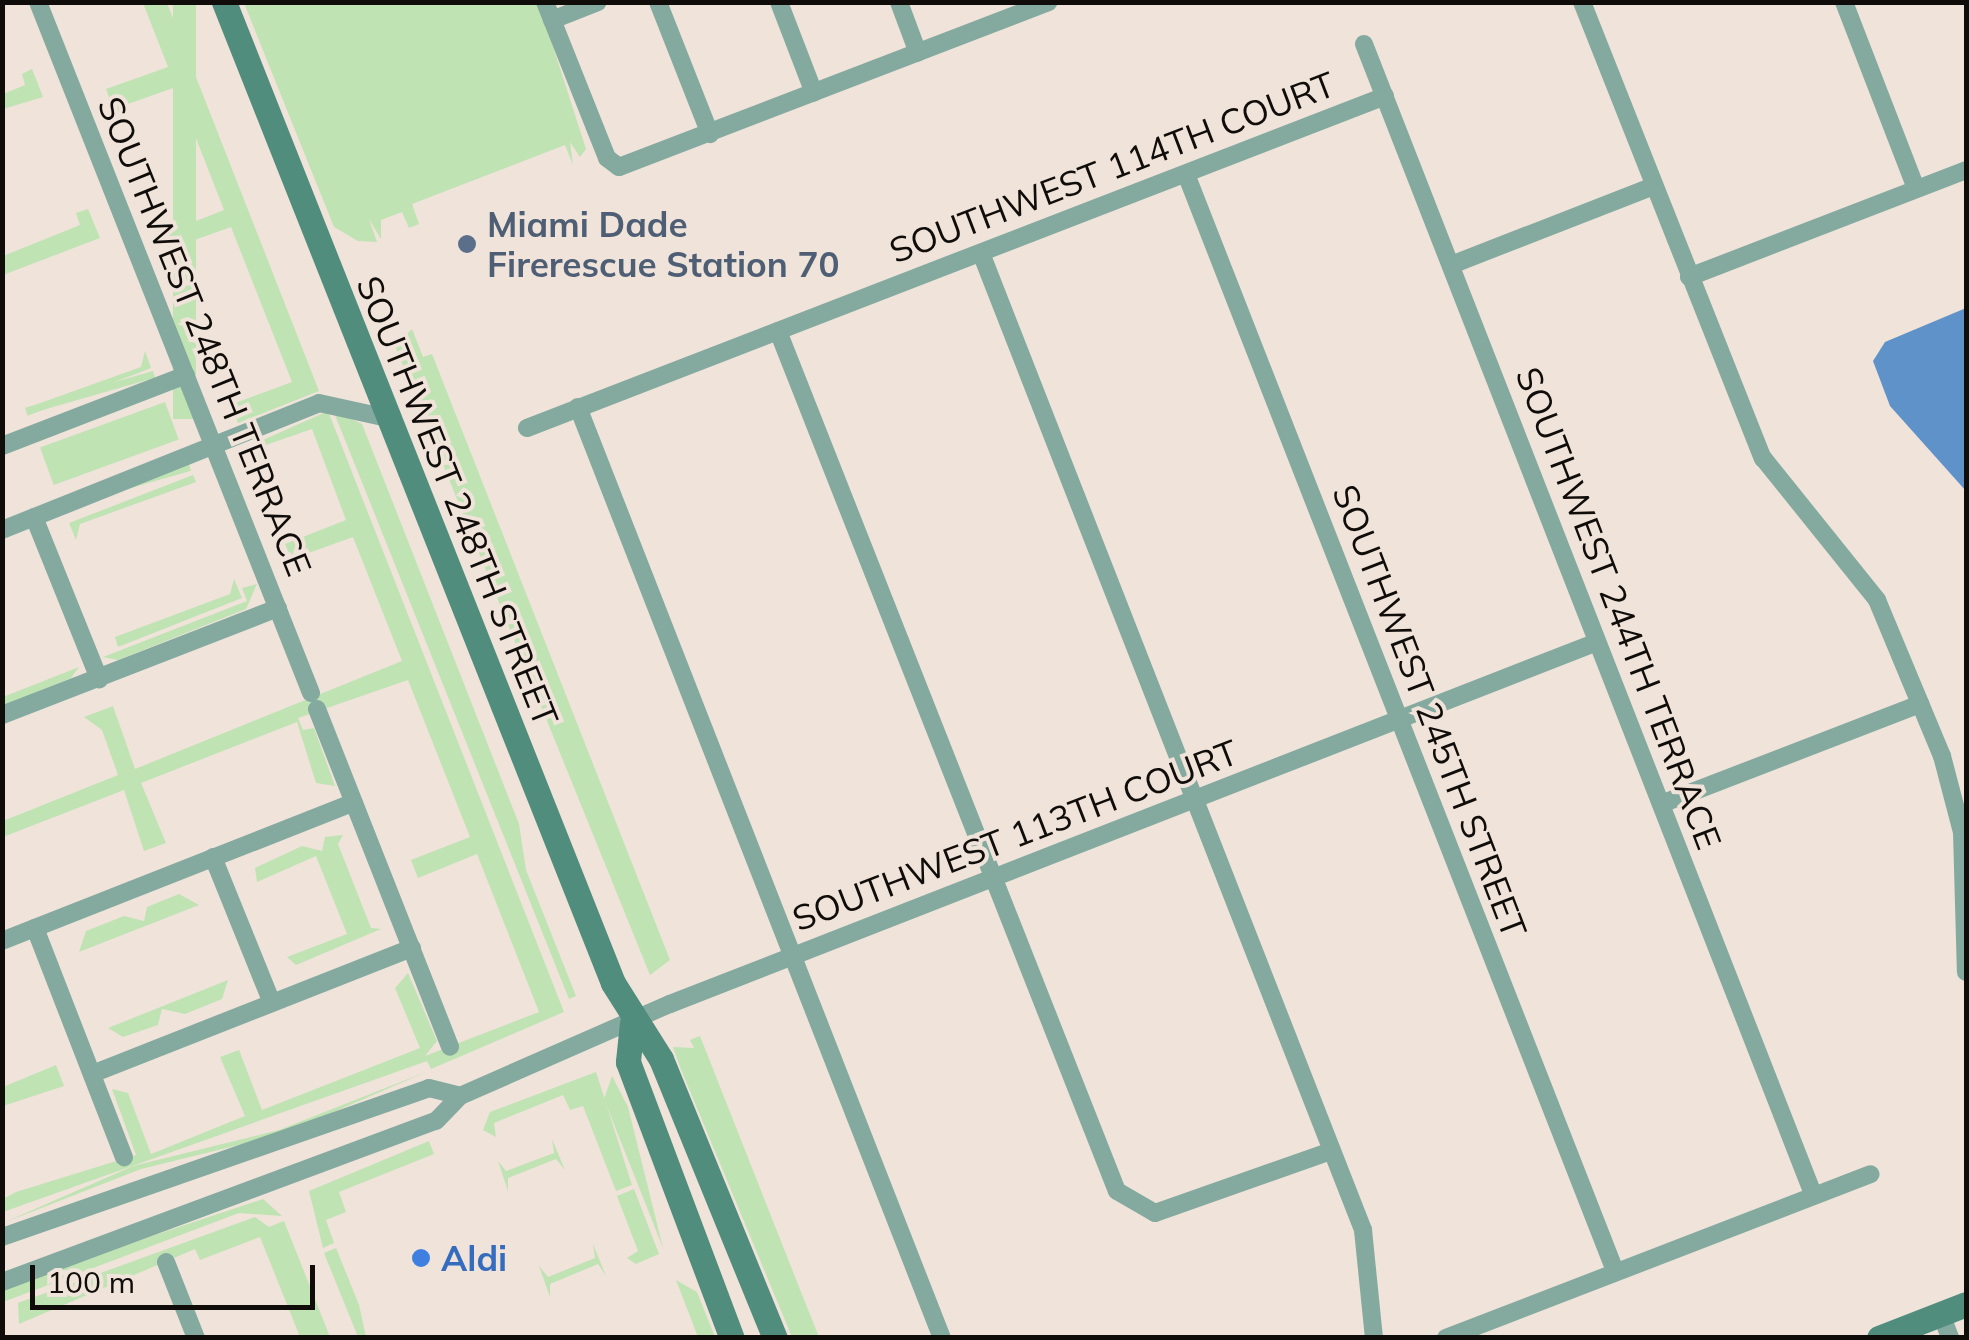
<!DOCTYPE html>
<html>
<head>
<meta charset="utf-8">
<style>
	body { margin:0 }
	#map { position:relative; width:1969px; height:1340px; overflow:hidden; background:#efe3da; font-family:Mulish,sans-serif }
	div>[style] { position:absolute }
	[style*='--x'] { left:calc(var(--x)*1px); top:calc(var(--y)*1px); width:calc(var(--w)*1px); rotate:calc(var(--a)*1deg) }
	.green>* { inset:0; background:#c0e3b4; transform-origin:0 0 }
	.water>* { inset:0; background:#6092ca }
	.street>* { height:18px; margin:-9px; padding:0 9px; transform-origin:9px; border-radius:9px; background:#84aa9f }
	.secondary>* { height:25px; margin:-12.5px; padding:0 12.5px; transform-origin:12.5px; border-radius:12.5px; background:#508d7d }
	.dots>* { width:28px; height:28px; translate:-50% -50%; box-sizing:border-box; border:5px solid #efe3da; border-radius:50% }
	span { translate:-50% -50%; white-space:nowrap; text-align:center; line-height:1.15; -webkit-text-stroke:8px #efe3da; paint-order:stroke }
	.street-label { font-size:35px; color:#0f0c09 }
	.service-label { font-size:35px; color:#4e5e75; font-weight:700 }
	.left { translate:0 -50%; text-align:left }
	.shop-label { font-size:35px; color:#366cbe; font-weight:700 }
	.frame { position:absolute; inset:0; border:5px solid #0f0c09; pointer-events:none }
	.scale { position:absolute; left:30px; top:1265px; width:285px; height:45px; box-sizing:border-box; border:5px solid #0f0c09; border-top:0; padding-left:12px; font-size:30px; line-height:35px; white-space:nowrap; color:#0f0c09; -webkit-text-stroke:8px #efe3da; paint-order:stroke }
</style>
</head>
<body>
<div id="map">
	<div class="green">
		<i style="clip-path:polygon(143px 3px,167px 3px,319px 391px,238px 423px,230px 405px,292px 382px,231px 227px,178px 246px,174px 261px,163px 234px,224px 210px,176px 87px,125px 105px,128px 115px,118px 122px,106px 89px,168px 67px)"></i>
		<i style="left:173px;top:3px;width:23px;height:416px"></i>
		<i style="clip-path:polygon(244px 3px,539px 3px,586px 149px,580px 157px,570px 142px,573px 165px,565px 145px,412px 204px,419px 224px,409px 228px,402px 212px,381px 220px,381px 239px,369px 219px,377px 242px,358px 241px,334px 227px)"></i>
		<i style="clip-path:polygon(32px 69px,43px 97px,3px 109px,3px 94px,25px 85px,22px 74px)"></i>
		<i style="clip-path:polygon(88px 209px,100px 238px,3px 275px,3px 256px,80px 225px,76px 213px)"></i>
		<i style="clip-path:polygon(412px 329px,423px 357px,432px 354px,670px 960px,650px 975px,395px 346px)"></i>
		<i style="clip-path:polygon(145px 351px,151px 368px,27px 416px,32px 406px,141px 367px)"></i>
		<i style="left:153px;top:371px;width:7px;height:133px;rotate:74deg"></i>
		<i style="left:165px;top:402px;width:40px;height:133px;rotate:70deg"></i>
		<i style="clip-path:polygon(333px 410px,362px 424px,519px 824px,526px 870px,576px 996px,569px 999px)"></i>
		<i style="clip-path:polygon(328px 411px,564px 1012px,431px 1069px,427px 1061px,3px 1212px,3px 1199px,16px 1192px,136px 1155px,112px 1089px,128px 1093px,151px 1154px,245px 1116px,220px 1057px,239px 1050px,262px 1110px,420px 1048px,395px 988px,408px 973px,437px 1041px,425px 1056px,539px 1012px,477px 854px,418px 878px,411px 860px,470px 837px,408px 680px,298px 718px,303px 730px,314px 728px,335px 786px,316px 783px,297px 722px,141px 783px,166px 843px,144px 851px,124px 790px,3px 837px,3px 821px,118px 775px,102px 730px,84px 717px,113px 706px,135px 769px,402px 661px,353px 537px,303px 555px,297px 572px,285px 544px,346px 520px,312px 429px,260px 447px,264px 457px,254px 464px,247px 447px)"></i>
		<i style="left:189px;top:464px;width:7px;height:133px;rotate:74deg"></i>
		<i style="clip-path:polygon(193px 475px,196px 482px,80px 524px,76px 540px,69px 523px)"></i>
		<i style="clip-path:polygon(234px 579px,242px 598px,118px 647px,115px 637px,230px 594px)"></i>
		<i style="clip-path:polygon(257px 584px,246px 609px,118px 660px,103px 657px,247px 601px,242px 588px)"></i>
		<i style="clip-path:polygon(79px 667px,71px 678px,3px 706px,3px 697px)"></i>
		<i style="clip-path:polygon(343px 835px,338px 844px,371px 928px,381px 929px,296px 965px,287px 957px,347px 934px,316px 856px,257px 882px,255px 868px,302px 846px,322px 851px,325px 837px)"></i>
		<i style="clip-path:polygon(179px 894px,199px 905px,79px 952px,86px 931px,124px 916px,144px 921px,147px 907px)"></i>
		<i style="clip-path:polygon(228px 980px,222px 999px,185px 1014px,162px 1009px,158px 1025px,123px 1037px,108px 1028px)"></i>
		<i style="clip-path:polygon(700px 1036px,801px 1292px,819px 1337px,792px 1337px,680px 1067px,673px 1047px,694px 1048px,690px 1040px)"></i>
		<i style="clip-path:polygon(56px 1065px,64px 1086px,3px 1106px,3px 1087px)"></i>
		<i style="clip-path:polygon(426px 1072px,283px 1134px,141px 1169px,3px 1223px,133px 1166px,279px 1130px)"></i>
		<i style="clip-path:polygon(596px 1072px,632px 1185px,616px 1191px,583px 1106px,570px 1110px,563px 1095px,494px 1123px,496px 1137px,483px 1130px,490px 1112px)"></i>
		<i style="clip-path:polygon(612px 1076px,628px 1107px,663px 1248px,604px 1099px)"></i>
		<i style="clip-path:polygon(552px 1139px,565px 1170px,556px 1159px,508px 1178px,508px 1191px,498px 1161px,506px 1171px,554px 1153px)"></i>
		<i style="clip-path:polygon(429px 1141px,434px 1154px,339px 1192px,346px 1212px,326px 1220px,334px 1243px,323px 1248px,309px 1191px)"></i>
		<i style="clip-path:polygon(634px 1189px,659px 1254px,636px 1264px,627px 1258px,638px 1251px,617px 1196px)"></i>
		<i style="clip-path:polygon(263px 1199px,282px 1216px,239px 1213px,3px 1302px,5px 1290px,98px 1254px)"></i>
		<i style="clip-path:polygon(255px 1217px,269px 1227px,284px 1221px,330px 1337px,300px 1337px,260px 1237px,200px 1260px,195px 1249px,19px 1324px,18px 1303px)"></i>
		<i style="clip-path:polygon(593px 1244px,606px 1276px,598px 1264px,550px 1284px,550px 1297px,539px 1266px,548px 1277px,595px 1258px)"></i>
		<i style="clip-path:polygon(336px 1248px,359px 1305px,366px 1337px,358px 1337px,324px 1253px)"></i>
		<i style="clip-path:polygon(676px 1280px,697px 1292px,715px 1337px,698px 1337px)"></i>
	</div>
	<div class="water">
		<i style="clip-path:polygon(1966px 308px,1966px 491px,1890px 406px,1873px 361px,1885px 342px)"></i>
	</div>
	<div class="street">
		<i style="--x:38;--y:2;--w:743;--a:68.44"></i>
		<i style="--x:545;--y:2;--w:168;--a:68.3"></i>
		<i style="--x:607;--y:158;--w:15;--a:37"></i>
		<i style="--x:619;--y:167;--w:460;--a:-21"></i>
		<i style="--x:658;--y:2;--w:142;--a:68.5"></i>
		<i style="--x:779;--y:2;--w:97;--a:69"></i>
		<i style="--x:899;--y:2;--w:54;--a:69.6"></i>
		<i style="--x:1582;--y:2;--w:491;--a:68.4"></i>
		<i style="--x:1763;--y:458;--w:182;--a:51.2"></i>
		<i style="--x:1877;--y:600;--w:169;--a:67.4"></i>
		<i style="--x:1942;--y:756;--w:79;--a:75.3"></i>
		<i style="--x:1962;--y:832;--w:140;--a:88.4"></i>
		<i style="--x:1844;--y:2;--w:200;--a:68.9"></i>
		<i style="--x:552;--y:20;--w:49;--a:-21.4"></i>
		<i style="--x:1364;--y:44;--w:1235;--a:68.67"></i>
		<i style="--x:1186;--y:174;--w:1178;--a:68.64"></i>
		<i style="--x:981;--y:253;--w:1049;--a:68.64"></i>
		<i style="--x:1363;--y:1230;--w:109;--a:84.2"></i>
		<i style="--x:1451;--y:265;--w:218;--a:-21.3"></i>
		<i style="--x:1689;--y:277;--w:297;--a:-21.1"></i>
		<i style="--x:778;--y:331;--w:924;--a:68.49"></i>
		<i style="--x:1117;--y:1191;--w:44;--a:30.1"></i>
		<i style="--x:1155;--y:1213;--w:187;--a:-19.4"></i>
		<i style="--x:578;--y:407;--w:1000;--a:68.65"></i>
		<i style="--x:527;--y:428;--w:920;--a:-21.15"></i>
		<i style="--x:2;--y:446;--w:197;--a:-21.1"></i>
		<i style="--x:34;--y:517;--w:175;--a:68.1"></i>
		<i style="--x:2;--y:530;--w:341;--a:-21.8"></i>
		<i style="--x:319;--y:403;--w:70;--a:12.4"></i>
		<i style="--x:317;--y:709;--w:363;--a:68.5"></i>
		<i style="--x:2;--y:715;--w:296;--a:-21.2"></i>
		<i style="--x:1661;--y:804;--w:278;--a:-21.1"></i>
		<i style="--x:213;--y:857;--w:157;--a:68"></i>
		<i style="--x:35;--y:928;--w:246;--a:68.8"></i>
		<i style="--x:2;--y:941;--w:378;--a:-21.5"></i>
		<i style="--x:92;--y:1074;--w:344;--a:-21.5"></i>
		<i style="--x:2;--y:1237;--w:452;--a:-19.2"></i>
		<i style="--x:429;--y:1088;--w:32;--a:14"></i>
		<i style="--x:166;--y:1262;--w:82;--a:68.5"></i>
		<i style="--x:2;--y:1282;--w:463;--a:-20.4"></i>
		<i style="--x:436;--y:1121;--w:35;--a:-46"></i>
		<i style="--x:460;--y:1096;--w:229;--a:-23.7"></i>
		<i style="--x:670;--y:1004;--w:995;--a:-21.33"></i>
		<i style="--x:1941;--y:1314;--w:26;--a:69"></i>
		<i style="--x:1446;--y:1338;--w:455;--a:-21.1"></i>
	</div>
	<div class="secondary">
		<i style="--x:224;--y:2;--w:1055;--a:68.37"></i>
		<i style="--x:613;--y:983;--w:90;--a:57.7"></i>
		<i style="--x:661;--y:1059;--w:301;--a:67.8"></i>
		<i style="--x:632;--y:1023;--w:39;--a:96"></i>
		<i style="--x:628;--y:1062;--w:295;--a:69.4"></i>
		<i style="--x:1879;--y:1338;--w:93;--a:-21.3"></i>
	</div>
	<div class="dots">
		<i style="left:467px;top:244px;background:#5c6f8a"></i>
		<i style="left:421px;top:1258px;background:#3f7fe0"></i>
	</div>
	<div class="street-label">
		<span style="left:1112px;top:167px;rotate:-21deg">SOUTHWEST 114TH COURT</span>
		<span style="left:205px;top:336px;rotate:68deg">SOUTHWEST 248TH TERRACE</span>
		<span style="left:458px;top:501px;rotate:68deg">SOUTHWEST 248TH STREET</span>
		<span style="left:1619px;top:608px;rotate:69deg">SOUTHWEST 244TH TERRACE</span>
		<span style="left:1430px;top:711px;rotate:69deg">SOUTHWEST 245TH STREET</span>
		<span style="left:1015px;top:835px;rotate:-21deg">SOUTHWEST 113TH COURT</span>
	</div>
	<div class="service-label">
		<span class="left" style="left:487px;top:244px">Miami Dade<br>Firerescue Station 70</span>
	</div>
	<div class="shop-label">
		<span class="left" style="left:441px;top:1258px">Aldi</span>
	</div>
	<div class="frame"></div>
	<div class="scale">100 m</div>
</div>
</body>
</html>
